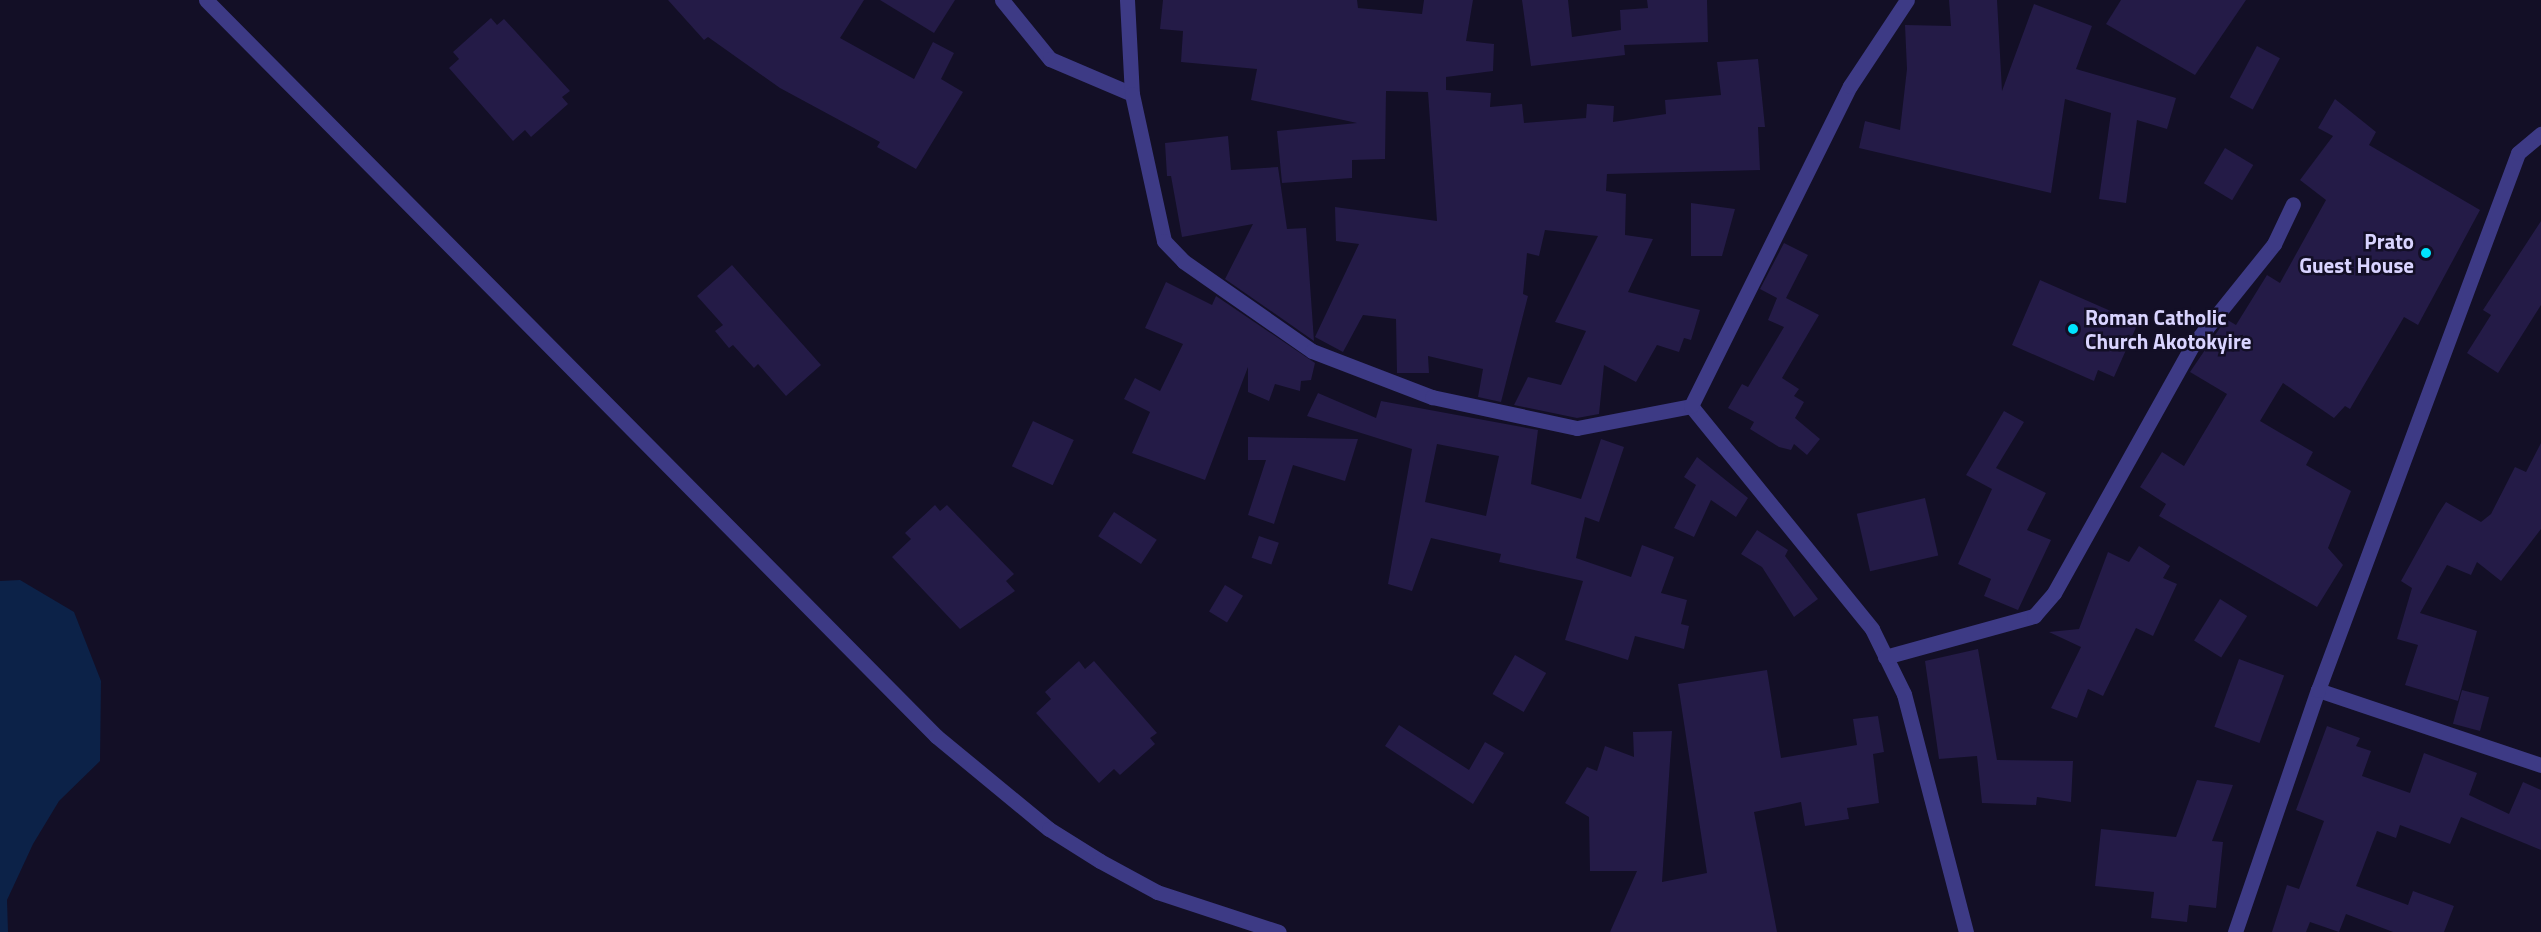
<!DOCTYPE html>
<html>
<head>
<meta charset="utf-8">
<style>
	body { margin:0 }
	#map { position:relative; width:2541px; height:932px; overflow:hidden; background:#130f26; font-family:"Titillium Web",sans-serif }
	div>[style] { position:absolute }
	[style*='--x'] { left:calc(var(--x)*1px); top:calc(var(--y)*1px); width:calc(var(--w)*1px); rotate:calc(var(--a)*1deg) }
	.water>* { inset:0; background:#0c2248 }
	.building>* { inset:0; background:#241b47; transform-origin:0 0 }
	.minor>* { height:15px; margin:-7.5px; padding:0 7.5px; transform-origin:7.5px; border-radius:7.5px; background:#3d3a85 }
	.dots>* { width:16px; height:16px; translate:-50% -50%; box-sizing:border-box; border:3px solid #130f26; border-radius:50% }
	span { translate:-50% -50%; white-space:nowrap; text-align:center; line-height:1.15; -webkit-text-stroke:5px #130f26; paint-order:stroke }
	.poi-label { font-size:21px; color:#d9d4ff; font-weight:700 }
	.right { translate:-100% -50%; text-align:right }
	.left { translate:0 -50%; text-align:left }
</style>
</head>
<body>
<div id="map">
	<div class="water">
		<i style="clip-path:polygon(20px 580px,74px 612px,101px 681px,100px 761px,59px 801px,33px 844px,7px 900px,8px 932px,0 932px,0 581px)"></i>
	</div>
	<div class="building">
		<i style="clip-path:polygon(668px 0,864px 0,840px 38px,914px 79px,933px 42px,954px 53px,941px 79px,963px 92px,916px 169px,877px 147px,880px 142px,780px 88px,708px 37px,704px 40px)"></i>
		<i style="clip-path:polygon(880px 0,955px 0,934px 33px)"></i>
		<i style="clip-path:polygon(1163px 0,1357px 0,1358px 8px,1422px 14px,1424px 0,1473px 0,1466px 41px,1494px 44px,1493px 71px,1446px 77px,1446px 90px,1491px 93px,1490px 107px,1522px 104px,1524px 123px,1586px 118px,1587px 104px,1614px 106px,1613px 122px,1666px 114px,1665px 100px,1721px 95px,1717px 62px,1758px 59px,1765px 127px,1758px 127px,1760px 170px,1607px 174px,1606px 191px,1626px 194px,1625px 235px,1653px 239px,1628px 292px,1700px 310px,1691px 340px,1684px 338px,1679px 352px,1657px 345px,1636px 382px,1604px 365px,1599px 414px,1577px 418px,1514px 405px,1528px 377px,1561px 385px,1586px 331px,1555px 322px,1598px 236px,1545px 230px,1539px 256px,1527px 253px,1523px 294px,1528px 296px,1501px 402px,1478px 397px,1483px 369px,1428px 356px,1429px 373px,1397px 373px,1396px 319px,1363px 315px,1343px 352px,1315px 337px,1359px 244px,1336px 241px,1335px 207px,1437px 221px,1428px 92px,1386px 91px,1385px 159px,1352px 160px,1352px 178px,1282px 183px,1277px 131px,1357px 123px,1251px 100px,1257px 69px,1181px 62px,1183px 31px,1160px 29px)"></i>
		<i style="clip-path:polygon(1522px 0,1568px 0,1572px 37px,1621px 30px,1620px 10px,1648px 8px,1647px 0,1707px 0,1708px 42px,1624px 45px,1625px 55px,1531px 66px)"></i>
		<i style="clip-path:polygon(1949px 0,1997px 0,2002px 91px,2034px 4px,2092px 26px,2076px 69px,2176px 98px,2167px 129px,2137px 120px,2126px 203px,2099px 199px,2111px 113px,2065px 99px,2051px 193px,1859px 148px,1865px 121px,1900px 130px,1907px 69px,1905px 25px,1951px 26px)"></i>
		<i style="clip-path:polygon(2121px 0,2246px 0,2195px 75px,2106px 24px)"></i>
		<i style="clip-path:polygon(491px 18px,497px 25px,504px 19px,570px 91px,562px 97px,568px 104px,531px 137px,525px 130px,513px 141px,449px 68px,459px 59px,453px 52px)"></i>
		<i style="left:2257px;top:46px;width:26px;height:58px;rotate:28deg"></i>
		<i style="clip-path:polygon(2335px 99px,2376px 132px,2369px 145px,2480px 210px,2418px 325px,2404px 317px,2350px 409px,2345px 406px,2334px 418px,2283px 383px,2260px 421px,2313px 452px,2306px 465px,2351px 491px,2328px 548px,2343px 565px,2317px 607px,2159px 516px,2166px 504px,2140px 487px,2162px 452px,2184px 466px,2227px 394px,2190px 372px,2226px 319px,2236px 325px,2267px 275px,2280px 283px,2326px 200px,2300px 180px,2333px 136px,2318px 128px)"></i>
		<i style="clip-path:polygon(1228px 136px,1231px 170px,1278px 167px,1287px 229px,1306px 228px,1314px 341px,1225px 279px,1253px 224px,1182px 237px,1171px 176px,1167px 176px,1165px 143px)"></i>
		<i style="left:2225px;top:148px;width:33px;height:41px;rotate:31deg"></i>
		<i style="clip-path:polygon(1691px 203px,1735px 209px,1722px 256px,1691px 256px)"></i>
		<i style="clip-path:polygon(2541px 221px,2541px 305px,2498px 373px,2467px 353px,2491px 315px,2483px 310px)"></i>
		<i style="clip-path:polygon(1784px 243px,1808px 255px,1786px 298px,1819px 315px,1782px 378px,1799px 389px,1794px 396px,1804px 402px,1795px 418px,1820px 439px,1807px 455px,1794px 444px,1791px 450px,1779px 447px,1750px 429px,1754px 422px,1728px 408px,1742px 384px,1748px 387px,1784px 327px,1768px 320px,1777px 298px,1760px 289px)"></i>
		<i style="clip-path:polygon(732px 265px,821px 365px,786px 396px,758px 364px,754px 368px,733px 345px,729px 348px,715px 331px,723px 325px,697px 296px)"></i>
		<i style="clip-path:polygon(2040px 280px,2138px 323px,2114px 377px,2098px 370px,2094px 381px,2012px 345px)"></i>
		<i style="clip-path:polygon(1166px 282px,1212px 305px,1216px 296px,1315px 363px,1311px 380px,1301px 381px,1300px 391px,1275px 384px,1269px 401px,1248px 392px,1248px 367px,1205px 480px,1132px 453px,1150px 412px,1124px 399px,1135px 378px,1160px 391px,1183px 344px,1145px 328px)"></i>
		<i style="clip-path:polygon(evenodd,1318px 393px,1376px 418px,1381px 401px,1538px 430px,1531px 484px,1581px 499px,1601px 439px,1624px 447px,1599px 522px,1585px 517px,1576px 558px,1631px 577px,1642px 545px,1674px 557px,1661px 593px,1687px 600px,1681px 624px,1689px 626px,1684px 649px,1635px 636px,1628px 660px,1565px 640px,1583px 581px,1499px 562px,1501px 554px,1431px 538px,1412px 591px,1388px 584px,1412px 449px,1307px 416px,1318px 393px,1437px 444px,1499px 456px,1486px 516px,1425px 502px,1437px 444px)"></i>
		<i style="clip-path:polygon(2004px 411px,2024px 422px,1996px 468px,2046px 493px,2027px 530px,2051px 540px,2018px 610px,1984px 596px,1991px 579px,1958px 564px,1992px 489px,1966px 475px)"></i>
		<i style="left:1033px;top:421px;width:45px;height:50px;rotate:25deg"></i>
		<i style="clip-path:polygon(1248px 437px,1304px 438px,1358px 439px,1345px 481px,1293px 465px,1274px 524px,1248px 515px,1266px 460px,1248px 460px)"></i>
		<i style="clip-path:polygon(2541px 443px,2541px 529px,2501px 581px,2477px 562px,2471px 575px,2447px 565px,2420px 613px,2477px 631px,2458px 701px,2405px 685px,2418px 645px,2397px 639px,2412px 588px,2401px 581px,2438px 514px,2446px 502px,2481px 522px,2491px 514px,2515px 467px,2526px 472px)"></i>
		<i style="clip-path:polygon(1697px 457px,1748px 498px,1736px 517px,1711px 500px,1694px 537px,1674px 528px,1696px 485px,1684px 477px)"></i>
		<i style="left:1925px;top:498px;width:59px;height:70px;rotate:77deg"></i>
		<i style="clip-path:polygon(935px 505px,940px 511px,947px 505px,1014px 574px,1006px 581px,1015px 591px,960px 629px,892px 557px,911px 539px,905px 533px)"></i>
		<i style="left:1114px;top:512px;width:51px;height:29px;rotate:33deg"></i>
		<i style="clip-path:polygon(1757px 530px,1788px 550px,1785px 556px,1818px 599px,1794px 617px,1762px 567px,1741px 554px)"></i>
		<i style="left:1259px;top:536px;width:21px;height:23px;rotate:19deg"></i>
		<i style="clip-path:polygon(2139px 546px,2170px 566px,2163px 578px,2177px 584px,2153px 636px,2136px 628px,2103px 696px,2088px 689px,2077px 718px,2051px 708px,2081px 647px,2049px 632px,2079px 629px,2108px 552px,2129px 562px)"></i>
		<i style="left:1225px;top:585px;width:21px;height:31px;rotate:31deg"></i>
		<i style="left:2220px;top:599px;width:32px;height:49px;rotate:32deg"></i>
		<i style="clip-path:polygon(1978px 649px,1997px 760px,2073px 761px,2071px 802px,2037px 797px,2036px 805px,1982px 803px,1977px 756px,1939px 759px,1925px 661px)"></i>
		<i style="left:1515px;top:655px;width:36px;height:45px;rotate:30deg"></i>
		<i style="left:2239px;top:659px;width:48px;height:72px;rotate:20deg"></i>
		<i style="clip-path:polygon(1079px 661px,1085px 669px,1094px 661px,1157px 733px,1150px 738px,1155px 744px,1120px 775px,1114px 769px,1099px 783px,1036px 713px,1051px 699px,1045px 692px)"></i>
		<i style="clip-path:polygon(1767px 670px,1781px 758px,1857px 745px,1853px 719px,1878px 716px,1884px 752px,1873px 754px,1879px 803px,1847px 808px,1849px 819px,1805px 826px,1801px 802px,1754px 812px,1777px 932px,1610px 932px,1637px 871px,1590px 871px,1589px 817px,1565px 803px,1587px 767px,1597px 771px,1605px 746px,1634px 757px,1633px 732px,1672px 731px,1662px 882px,1707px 873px,1678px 684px)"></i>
		<i style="left:2462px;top:690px;width:28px;height:35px;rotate:15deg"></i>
		<i style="clip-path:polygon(1399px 725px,1469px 770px,1485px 742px,1504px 753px,1473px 804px,1385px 746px)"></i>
		<i style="clip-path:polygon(2327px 726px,2360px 738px,2356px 746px,2371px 751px,2362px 776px,2410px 793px,2424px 753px,2477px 773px,2469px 795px,2509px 814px,2523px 782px,2541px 790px,2541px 850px,2461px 817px,2450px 844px,2400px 825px,2396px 838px,2377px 831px,2356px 886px,2408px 905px,2413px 891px,2454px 906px,2444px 932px,2393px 932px,2346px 914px,2339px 932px,2310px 922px,2306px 932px,2272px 932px,2287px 885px,2299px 889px,2324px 821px,2296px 810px)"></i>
		<i style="clip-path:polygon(2197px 780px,2233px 785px,2212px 841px,2223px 842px,2216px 908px,2189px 905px,2187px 922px,2151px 918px,2154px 892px,2095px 886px,2101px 829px,2176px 837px)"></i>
	</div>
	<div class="minor">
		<i style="--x:206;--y:0;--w:1037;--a:45.23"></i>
		<i style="--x:936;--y:736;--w:146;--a:39.5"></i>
		<i style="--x:1049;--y:829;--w:60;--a:32.1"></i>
		<i style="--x:1100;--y:861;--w:65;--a:28.5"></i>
		<i style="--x:1157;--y:892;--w:128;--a:18.2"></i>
		<i style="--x:1002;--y:0;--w:76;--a:50.9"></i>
		<i style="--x:1050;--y:59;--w:89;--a:23.1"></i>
		<i style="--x:1127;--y:0;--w:94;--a:87"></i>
		<i style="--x:1132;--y:94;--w:150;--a:77.7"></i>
		<i style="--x:1164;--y:241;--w:28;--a:46"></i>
		<i style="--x:1183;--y:261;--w:157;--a:34.9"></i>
		<i style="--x:1312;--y:351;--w:129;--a:21"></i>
		<i style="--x:1432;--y:397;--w:148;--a:12.1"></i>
		<i style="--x:1577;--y:428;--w:116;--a:-10.9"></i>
		<i style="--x:1691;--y:406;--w:287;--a:50.9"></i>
		<i style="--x:1872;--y:629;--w:72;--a:63.8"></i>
		<i style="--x:1904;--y:694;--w:246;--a:75.4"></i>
		<i style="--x:1691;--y:406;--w:357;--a:-63.6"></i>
		<i style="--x:1850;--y:86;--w:103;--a:-56.5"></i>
		<i style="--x:1885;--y:657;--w:155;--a:-15.4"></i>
		<i style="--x:2034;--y:616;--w:30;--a:-49"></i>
		<i style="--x:2054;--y:593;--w:283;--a:-60.8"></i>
		<i style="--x:2192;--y:346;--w:131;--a:-51.2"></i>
		<i style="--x:2274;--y:244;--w:44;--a:-64.6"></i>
		<i style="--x:2318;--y:690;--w:235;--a:18.6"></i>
		<i style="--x:2235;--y:932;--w:256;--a:-71.1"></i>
		<i style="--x:2318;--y:690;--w:573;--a:-69.57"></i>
		<i style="--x:2518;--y:153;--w:30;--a:-40"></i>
	</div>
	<div class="dots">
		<i style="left:2426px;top:253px;background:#00e5ff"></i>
		<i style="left:2073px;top:329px;background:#00e5ff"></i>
	</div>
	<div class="poi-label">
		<span class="right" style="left:2414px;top:253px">Prato<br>Guest House</span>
		<span class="left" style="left:2085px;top:329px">Roman Catholic<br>Church Akotokyire</span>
	</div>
</div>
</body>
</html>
